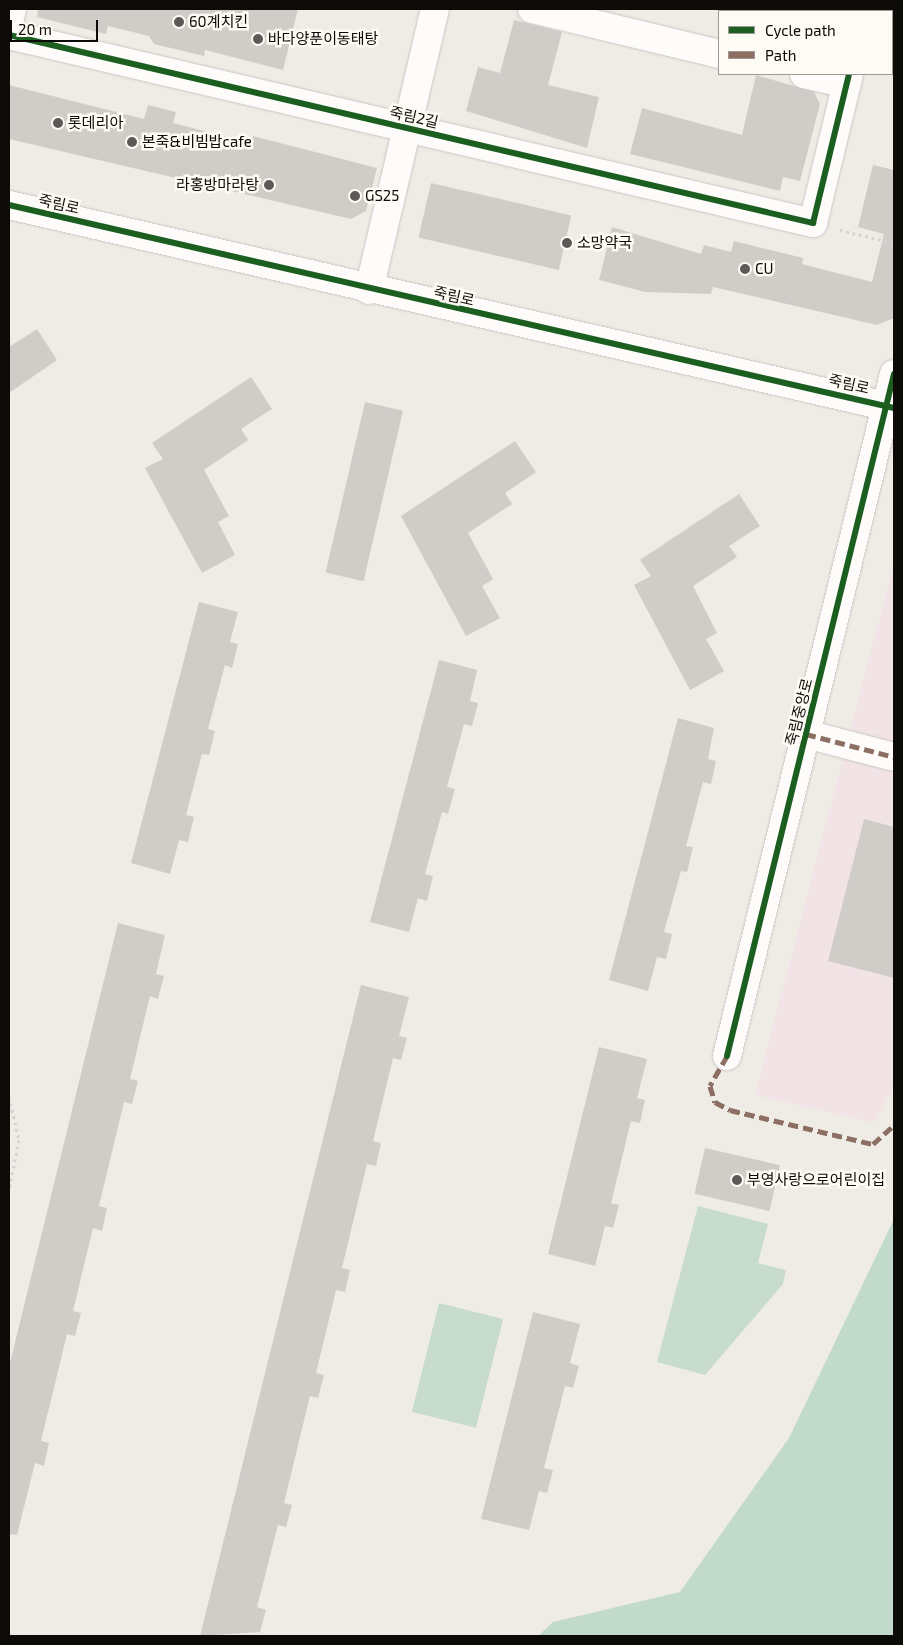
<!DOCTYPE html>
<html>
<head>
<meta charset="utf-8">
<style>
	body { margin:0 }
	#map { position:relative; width:903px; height:1645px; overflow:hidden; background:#efece6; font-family:"Exo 2","Noto Sans KR",sans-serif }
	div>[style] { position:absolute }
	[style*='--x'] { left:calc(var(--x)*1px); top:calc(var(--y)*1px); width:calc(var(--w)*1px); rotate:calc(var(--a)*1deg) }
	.education>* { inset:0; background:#f2e3e7 }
	.green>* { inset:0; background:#c7dbce; transform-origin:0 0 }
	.forest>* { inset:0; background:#c2dacb }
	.building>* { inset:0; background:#d0cdc9; transform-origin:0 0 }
	.path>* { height:3px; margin-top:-1.5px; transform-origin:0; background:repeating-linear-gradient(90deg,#d2d2d0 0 2.5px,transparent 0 6.5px) }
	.roads { filter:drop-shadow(0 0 1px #c8c6c1) drop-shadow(0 0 1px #c8c6c1) }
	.street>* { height:28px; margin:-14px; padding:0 14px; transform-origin:14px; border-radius:14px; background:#fdfcfb }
	.secondary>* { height:28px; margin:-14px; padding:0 14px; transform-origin:14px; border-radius:14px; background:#fdfcfb }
	.quiet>* { height:5px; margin-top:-2.5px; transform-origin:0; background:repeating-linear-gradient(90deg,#8d6e63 0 10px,transparent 0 15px) }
	.cycleway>* { height:6px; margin:-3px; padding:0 3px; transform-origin:3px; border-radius:3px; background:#1b5e20 }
	.dots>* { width:14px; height:14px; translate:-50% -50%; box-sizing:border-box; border:2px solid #fefaf4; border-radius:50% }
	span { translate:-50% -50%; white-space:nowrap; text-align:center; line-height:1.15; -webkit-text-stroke:5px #fefaf4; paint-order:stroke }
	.poi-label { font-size:15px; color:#0d0b08 }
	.left { translate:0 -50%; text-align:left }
	.right { translate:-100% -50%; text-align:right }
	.street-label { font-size:15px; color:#0d0b08 }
	.frame { position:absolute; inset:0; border:10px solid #0d0b08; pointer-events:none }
	.legend { position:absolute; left:718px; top:10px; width:175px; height:65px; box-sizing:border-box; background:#fefaf4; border:1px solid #9e9a96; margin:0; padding:6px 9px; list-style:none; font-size:15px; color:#0d0b08 }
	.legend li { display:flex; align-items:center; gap:10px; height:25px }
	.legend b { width:25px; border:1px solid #9e9a96 }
	.scale { position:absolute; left:10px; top:20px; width:88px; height:22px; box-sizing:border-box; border:2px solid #0d0b08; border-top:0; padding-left:6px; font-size:15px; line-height:18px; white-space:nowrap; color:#0d0b08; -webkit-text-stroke:4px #fefaf4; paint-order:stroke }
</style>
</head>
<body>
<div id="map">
	<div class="education">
		<i style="clip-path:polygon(894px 563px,894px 1086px,874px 1123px,755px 1095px)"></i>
	</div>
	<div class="green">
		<i style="clip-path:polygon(698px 1206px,768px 1224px,758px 1263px,786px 1270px,783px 1284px,705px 1375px,657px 1362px)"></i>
		<i style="left:439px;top:1303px;width:66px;height:112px;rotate:14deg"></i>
	</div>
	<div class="forest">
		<i style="clip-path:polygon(894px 1219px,894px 1636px,538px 1636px,553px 1622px,680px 1592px,789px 1438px)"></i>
	</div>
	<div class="building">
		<i style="clip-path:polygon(38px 9px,298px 9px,283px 70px,205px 50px,204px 56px,154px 44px,149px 36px,108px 26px,106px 34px,37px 17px)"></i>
		<i style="clip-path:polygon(514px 20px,562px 32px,548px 85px,599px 97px,587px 148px,466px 111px,478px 67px,500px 73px)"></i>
		<i style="clip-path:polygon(756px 75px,814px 92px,820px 104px,800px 181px,783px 177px,780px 191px,630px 154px,642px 108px,742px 135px)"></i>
		<i style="clip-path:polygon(9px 85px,144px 119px,148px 105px,176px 112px,173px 123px,251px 143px,253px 136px,377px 168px,366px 211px,351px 219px,9px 139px)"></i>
		<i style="clip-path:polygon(873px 165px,894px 170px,894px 318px,877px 325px,713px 287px,711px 294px,645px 292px,599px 280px,612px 227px,701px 254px,704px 245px,731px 252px,734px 241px,803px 258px,802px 264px,872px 282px,884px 234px,858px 227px)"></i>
		<i style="left:431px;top:183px;width:144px;height:56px;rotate:13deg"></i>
		<i style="clip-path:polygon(37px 329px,57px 360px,9px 393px,9px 347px)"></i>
		<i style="clip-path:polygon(251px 377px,272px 409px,241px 429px,248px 440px,204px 470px,229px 516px,218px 522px,235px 555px,202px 573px,145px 468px,163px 459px,152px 443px)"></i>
		<i style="left:365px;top:402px;width:39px;height:175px;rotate:13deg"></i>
		<i style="clip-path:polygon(515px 441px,536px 472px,505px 493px,512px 504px,468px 533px,493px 579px,482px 586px,500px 618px,466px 636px,401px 516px)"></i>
		<i style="clip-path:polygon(739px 494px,760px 526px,729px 546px,737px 557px,693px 586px,717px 633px,706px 639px,724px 671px,690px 690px,634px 585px,651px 576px,640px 560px)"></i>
		<i style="clip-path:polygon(199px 602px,238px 612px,230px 642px,238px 644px,232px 668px,225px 665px,208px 729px,215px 731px,209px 755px,202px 754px,186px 815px,194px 817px,188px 842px,179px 840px,170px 874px,131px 863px)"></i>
		<i style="clip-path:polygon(439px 660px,477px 670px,470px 701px,478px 703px,472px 726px,464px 724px,447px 787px,455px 789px,448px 814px,442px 812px,425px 874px,433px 876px,427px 901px,418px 898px,409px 932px,370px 922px)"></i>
		<i style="clip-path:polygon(678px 718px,714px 728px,708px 759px,716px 761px,711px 784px,703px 782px,686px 846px,693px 847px,687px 872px,681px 871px,664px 932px,672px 934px,666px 959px,657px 957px,648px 991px,609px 980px)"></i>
		<i style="clip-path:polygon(864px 819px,894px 827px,894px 978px,828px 961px)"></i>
		<i style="clip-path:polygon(118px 923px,165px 935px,156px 974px,164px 976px,158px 999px,150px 996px,130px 1079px,138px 1081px,132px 1104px,124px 1102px,99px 1206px,107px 1208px,102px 1231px,93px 1228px,73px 1311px,81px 1313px,75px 1336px,67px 1334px,41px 1441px,49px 1443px,44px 1466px,35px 1463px,17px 1535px,9px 1534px,9px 1367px)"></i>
		<i style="clip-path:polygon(361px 985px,409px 997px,399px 1036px,407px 1038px,401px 1060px,393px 1058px,373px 1141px,381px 1143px,376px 1166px,367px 1164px,342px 1268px,350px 1270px,345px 1292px,336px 1290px,316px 1373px,324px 1375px,318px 1398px,310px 1396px,284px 1503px,292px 1505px,286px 1527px,278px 1525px,257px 1607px,266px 1610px,260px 1632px,200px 1636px)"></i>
		<i style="clip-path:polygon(599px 1047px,647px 1059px,637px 1098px,645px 1100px,640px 1123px,631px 1121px,611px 1203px,619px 1205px,613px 1228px,605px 1226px,595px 1266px,548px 1254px)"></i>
		<i style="left:705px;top:1148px;width:77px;height:47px;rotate:13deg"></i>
		<i style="clip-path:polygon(533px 1312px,580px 1324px,570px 1363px,579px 1366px,573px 1388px,565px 1386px,544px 1468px,553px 1470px,547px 1493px,539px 1491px,529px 1530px,481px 1519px)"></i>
	</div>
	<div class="path">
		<i style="--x:840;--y:230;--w:56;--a:13.5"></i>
		<i style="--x:9;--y:1097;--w:44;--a:76.9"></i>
		<i style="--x:19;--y:1140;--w:51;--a:101.3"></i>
	</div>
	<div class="roads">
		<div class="street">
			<i style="--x:532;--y:9;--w:192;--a:13.5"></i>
			<i style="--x:864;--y:11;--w:2;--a:-63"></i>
			<i style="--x:9;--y:23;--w:14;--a:-78"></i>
			<i style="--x:9;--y:35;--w:826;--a:13.16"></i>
			<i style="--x:813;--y:223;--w:153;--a:-76.4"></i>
			<i style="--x:804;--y:74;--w:44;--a:13.1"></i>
			<i style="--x:369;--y:290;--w:289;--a:-76.8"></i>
			<i style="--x:806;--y:734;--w:91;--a:14.6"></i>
		</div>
		<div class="secondary">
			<i style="--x:9;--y:205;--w:908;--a:12.92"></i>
			<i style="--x:727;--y:1056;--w:702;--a:-76.24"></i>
		</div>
	</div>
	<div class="quiet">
		<i style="--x:806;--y:734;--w:91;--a:14.6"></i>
		<i style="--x:727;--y:1056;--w:34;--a:120"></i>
		<i style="--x:710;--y:1086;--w:17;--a:73"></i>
		<i style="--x:715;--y:1102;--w:17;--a:28"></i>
		<i style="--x:730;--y:1110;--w:147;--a:13.4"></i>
		<i style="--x:873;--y:1144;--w:28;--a:-42"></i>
	</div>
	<div class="cycleway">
		<i style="--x:9;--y:35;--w:826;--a:13.16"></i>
		<i style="--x:813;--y:223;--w:153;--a:-76.4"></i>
		<i style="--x:9;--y:205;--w:908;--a:12.92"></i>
		<i style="--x:727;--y:1056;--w:702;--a:-76.24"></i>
	</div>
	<div class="dots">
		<i style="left:179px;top:22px;background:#5c5a56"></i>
		<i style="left:258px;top:39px;background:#5c5a56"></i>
		<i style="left:58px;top:123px;background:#5c5a56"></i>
		<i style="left:132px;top:142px;background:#5c5a56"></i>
		<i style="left:269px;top:185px;background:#5c5a56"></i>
		<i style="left:355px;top:196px;background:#5c5a56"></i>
		<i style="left:567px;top:243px;background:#5c5a56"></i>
		<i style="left:745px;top:269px;background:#5c5a56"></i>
		<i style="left:737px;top:1180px;background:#5c5a56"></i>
	</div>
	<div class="poi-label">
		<span class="left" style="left:189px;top:22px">60계치킨</span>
		<span class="left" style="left:268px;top:39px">바다양푼이동태탕</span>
		<span class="left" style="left:68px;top:123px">롯데리아</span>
		<span class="left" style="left:142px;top:142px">본죽&amp;비빔밥cafe</span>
		<span class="right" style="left:259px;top:185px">라홍방마라탕</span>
		<span class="left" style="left:365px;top:196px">GS25</span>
		<span class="left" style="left:577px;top:243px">소망약국</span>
		<span class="left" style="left:755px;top:269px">CU</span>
		<span class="left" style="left:747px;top:1180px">부영사랑으로어린이집</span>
	</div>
	<div class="street-label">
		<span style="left:414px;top:117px;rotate:13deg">죽림2길</span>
		<span style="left:59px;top:204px;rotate:13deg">죽림로</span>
		<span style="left:454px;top:296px;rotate:13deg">죽림로</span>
		<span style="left:849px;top:384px;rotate:13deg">죽림로</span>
		<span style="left:799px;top:712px;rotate:-76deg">죽림중앙로</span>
	</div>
	<div class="frame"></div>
	<ul class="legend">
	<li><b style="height:6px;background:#1b5e20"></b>Cycle path</li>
	<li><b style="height:6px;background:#8d6e63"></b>Path</li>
	</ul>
	<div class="scale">20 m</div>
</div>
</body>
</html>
